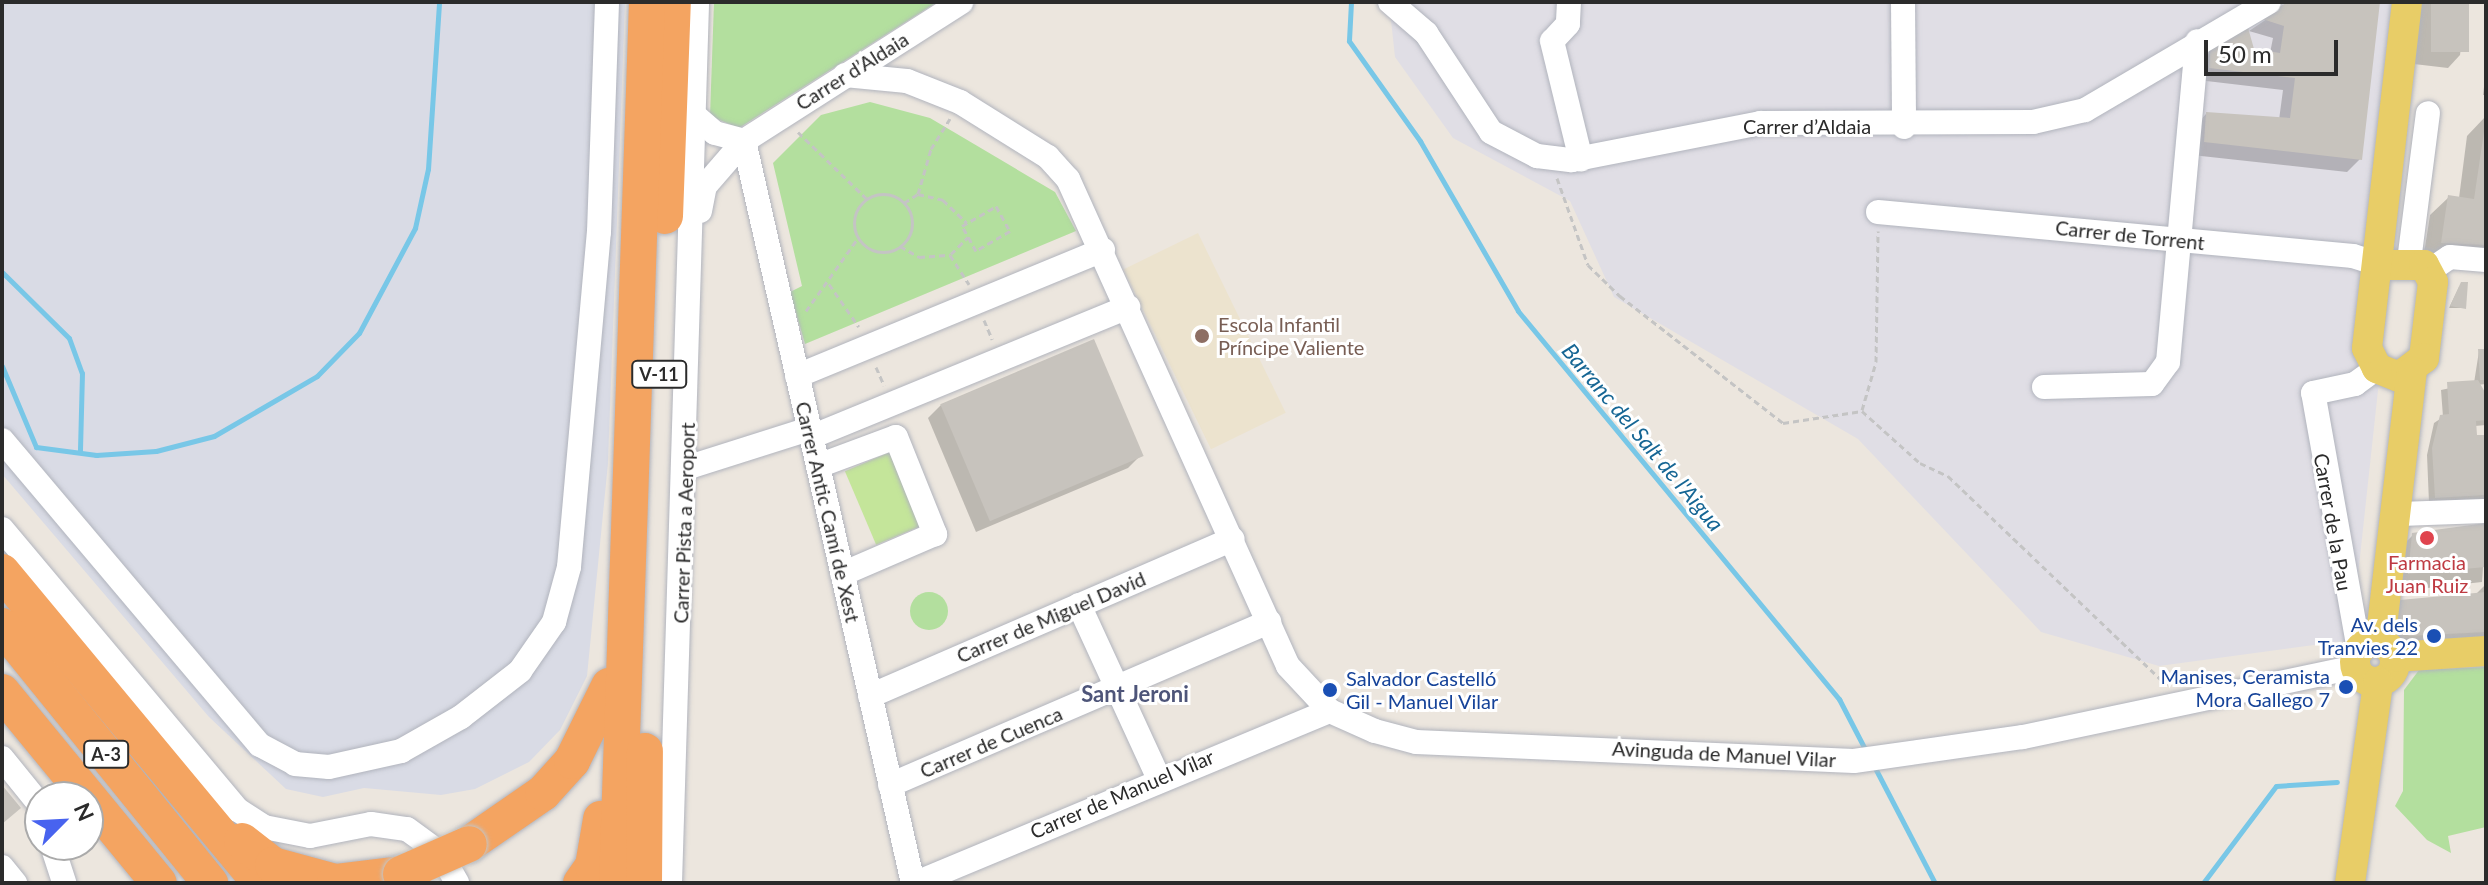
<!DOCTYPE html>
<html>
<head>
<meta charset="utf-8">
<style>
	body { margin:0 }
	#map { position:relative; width:2488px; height:885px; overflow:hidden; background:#ece6de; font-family:Lato,sans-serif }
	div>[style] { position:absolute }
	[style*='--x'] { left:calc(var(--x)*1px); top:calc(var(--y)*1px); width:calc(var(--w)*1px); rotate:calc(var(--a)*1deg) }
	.industrial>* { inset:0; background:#e0dee5 }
	.education>* { inset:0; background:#ece3ce; transform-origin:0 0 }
	.airport>* { inset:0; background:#d9dbe5 }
	.green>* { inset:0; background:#b3df9e }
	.round { border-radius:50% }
	.pitch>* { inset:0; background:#c4e59a; transform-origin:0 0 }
	.shadow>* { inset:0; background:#0003 }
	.stream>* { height:5px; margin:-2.5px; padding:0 2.5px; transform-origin:2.5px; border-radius:2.5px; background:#78c7e7 }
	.building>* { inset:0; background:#c7c3bd; transform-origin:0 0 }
	.path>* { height:3px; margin-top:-1.5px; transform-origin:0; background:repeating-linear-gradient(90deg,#c4c4c4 0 6px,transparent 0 10px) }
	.path>.ring { margin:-1.5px; padding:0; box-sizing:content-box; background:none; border:3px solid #c4c4c4; border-radius:50% }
	.roads { filter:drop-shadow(0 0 2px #b1b4bd) drop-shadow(0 0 2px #b1b4bd) }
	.minor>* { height:24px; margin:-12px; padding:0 12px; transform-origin:12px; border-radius:12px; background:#fff }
	.major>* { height:30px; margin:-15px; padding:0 15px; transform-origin:15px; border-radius:15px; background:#e8cd67 }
	.major>.ring { margin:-15px; padding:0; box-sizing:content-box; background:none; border:30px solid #e8cd67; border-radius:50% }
	.highway>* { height:36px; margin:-18px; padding:0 18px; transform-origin:18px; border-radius:18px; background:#f4a461 }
	.bridges { filter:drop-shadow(0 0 2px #c4c4c4) drop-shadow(0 0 2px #c4c4c4) }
	.highway-bridge>* { height:36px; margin:-18px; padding:0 18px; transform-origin:18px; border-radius:18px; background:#f4a461 }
	.dots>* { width:22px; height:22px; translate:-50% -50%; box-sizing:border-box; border:4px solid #fff; border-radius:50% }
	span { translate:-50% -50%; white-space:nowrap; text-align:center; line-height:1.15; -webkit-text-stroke:6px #fff; paint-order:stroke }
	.shield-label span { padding:2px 6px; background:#fff; border:2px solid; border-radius:6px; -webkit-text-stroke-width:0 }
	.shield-label { font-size:18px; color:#2b2b2b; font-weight:700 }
	.street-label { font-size:20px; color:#2b2b2b }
	.education-label { font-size:20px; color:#785e54 }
	.left { translate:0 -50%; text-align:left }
	.health-label { font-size:20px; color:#be3a42 }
	.transit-label { font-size:20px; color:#164399 }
	.right { translate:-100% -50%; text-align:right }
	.water-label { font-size:22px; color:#166694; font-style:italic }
	.neighbourhood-label { font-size:22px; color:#4e5579; font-weight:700 }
	.frame { position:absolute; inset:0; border:4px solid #2b2b2b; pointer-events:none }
	.north { position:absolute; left:24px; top:781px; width:80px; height:80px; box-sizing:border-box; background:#fff; border:2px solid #aaa; border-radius:50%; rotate:66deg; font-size:22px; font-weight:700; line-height:32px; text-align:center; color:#2b2b2b }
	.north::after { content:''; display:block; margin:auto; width:28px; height:36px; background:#4863ef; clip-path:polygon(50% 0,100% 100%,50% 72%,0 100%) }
	.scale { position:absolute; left:2204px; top:40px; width:134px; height:36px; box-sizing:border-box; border:4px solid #2b2b2b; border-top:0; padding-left:10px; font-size:24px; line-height:28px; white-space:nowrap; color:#2b2b2b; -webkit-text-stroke:6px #fff; paint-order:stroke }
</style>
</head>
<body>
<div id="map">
	<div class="industrial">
		<i style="clip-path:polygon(1389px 2px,2420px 2px,2351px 640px,2159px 666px,2041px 632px,1858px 439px,1614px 297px,1570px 201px,1453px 138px,1395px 57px)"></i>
	</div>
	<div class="education">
		<i style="left:1198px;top:233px;width:200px;height:83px;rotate:64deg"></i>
	</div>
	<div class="airport">
		<i style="clip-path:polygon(2px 2px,625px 2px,608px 463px,587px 676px,560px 730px,529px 762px,475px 789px,441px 795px,364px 788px,323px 797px,286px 789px,209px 717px,2px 474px)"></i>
	</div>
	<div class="green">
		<i style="clip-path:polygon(714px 2px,937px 2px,739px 128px,710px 116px)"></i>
		<i style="clip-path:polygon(870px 102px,930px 118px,1055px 192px,1076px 231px,805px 344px,790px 292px,802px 286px,773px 163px,821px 115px)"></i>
		<i class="round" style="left:910px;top:592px;width:38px;height:38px"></i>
		<i style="clip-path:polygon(2486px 667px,2486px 827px,2448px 836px,2451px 853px,2427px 840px,2395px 806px,2403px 791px,2404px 690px,2419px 670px)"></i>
	</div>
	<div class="pitch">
		<i style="left:890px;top:452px;width:80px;height:49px;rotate:67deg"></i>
	</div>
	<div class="shadow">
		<i style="clip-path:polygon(2292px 2px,2378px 2px,2360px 159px,2347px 172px,2192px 155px,2194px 127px,2206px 114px,2279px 120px,2283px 90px,2198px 80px,2199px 58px,2212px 45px,2270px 53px,2273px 38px,2249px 31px)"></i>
		<i style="clip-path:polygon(2421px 2px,2467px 2px,2460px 55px,2448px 68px,2414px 64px)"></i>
		<i style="clip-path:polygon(2486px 71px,2486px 95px,2483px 95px)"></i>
		<i style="clip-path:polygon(2485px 117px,2486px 245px,2469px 262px,2423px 260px,2430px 215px,2449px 197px,2459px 198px,2467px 136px)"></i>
		<i style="clip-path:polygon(2459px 287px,2464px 308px,2449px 308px)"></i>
		<i style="clip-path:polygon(2479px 351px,2486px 351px,2486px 384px,2477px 385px,2486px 396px,2486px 425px,2475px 426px,2476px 437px,2486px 437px,2486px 504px,2429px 503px,2427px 455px,2434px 423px,2443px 417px,2441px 390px,2474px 383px)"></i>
		<i style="clip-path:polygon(941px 405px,1141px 455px,1128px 468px,976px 532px,928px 418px)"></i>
		<i style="clip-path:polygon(2486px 524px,2482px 582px,2391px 592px,2395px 553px,2413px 535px)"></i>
		<i style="clip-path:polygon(2486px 584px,2486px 648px,2390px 653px,2382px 621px,2475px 595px)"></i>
	</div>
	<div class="stream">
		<i style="--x:1351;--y:2;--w:39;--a:93"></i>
		<i style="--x:1349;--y:41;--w:123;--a:54.6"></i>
		<i style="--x:1420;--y:141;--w:196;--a:60"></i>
		<i style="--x:1518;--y:311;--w:504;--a:50.4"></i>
		<i style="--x:1839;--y:699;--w:61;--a:62.6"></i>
		<i style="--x:2;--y:272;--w:94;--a:44.6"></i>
		<i style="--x:69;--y:338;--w:37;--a:70"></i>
		<i style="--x:82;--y:373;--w:79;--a:91.5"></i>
		<i style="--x:2;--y:366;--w:88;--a:67.2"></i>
		<i style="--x:36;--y:447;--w:61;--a:7.6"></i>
		<i style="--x:96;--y:455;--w:60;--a:-3.8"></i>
		<i style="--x:156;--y:451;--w:60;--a:-14.5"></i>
		<i style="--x:214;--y:436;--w:119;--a:-30.2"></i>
		<i style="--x:317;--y:376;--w:60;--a:-45.7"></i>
		<i style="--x:359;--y:333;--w:119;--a:-61.9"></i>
		<i style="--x:415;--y:228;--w:60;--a:-77.6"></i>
		<i style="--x:428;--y:169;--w:167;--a:-86.2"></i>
		<i style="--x:1874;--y:766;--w:132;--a:62.5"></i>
		<i style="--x:2203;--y:883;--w:121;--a:-53"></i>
		<i style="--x:2276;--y:786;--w:61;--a:-3.8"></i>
	</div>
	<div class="building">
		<i style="clip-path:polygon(2288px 2px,2380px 2px,2362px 160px,2204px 142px,2206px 112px,2290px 118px,2295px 78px,2209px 68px,2211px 43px,2247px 24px,2254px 49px,2280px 53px,2284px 26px,2259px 18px)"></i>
		<i style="left:2431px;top:2px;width:38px;height:50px"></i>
		<i style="clip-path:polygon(2486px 118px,2486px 245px,2441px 243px,2448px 195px,2474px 199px)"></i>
		<i style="clip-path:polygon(2461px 282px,2468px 282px,2466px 309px,2450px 306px)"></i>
		<i style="left:1094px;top:339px;width:127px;height:167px;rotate:67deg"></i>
		<i style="clip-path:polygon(2478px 349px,2486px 349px,2486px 380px,2480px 380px)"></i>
		<i style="clip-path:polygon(2478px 380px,2486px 394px,2486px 420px,2476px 421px,2477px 435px,2486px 435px,2486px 495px,2435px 498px,2432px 448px,2440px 415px,2449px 414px,2447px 382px)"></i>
		<i style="clip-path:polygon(2486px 523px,2486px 567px,2408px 574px,2412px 533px)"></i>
		<i style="clip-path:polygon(2486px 592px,2486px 632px,2409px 636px,2397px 625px,2400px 600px)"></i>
		<i style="clip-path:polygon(2px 785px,21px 808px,2px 824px)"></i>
	</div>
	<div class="path">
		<i style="--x:798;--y:132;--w:96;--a:44.2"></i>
		<i style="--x:1557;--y:178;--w:92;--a:70.4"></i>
		<i style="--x:1588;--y:265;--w:45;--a:44.1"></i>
		<i style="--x:1620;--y:296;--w:207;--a:37.9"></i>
		<i style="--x:1783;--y:423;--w:80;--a:-8.6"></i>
		<i style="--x:1862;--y:411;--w:78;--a:41.9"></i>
		<i style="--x:1920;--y:463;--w:31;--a:25"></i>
		<i style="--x:1948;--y:476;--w:303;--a:43.7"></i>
		<i style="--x:918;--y:194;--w:26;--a:13"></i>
		<i style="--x:943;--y:200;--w:33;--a:44"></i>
		<i class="ring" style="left:854px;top:194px;width:55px;height:55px"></i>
		<i style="--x:904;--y:203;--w:17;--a:-33"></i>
		<i style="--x:918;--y:194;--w:47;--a:-73.9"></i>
		<i style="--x:931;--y:149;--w:36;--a:-58"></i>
		<i style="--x:996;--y:206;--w:29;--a:61"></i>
		<i style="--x:1010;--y:231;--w:39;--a:150"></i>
		<i style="--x:976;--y:251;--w:29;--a:-119"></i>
		<i style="--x:962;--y:226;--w:39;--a:-30"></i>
		<i style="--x:900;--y:246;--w:22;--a:30"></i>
		<i style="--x:919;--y:257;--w:31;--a:-4"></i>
		<i style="--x:950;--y:255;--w:35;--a:57"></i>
		<i style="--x:951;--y:254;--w:24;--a:-45"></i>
		<i style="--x:829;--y:284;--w:52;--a:55.1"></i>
		<i style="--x:806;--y:311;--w:90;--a:-54.5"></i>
		<i style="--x:984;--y:320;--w:21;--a:67"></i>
		<i style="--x:876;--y:367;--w:20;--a:66"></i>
		<i style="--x:1862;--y:410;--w:50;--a:-73.7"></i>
		<i style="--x:1876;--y:362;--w:131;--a:-89.1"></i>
	</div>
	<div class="roads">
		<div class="minor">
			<i style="--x:1390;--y:2;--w:48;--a:40.7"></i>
			<i style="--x:1426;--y:33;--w:118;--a:56.7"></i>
			<i style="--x:1491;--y:132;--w:52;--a:27.6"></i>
			<i style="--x:1537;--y:156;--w:35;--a:7"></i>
			<i style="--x:1572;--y:160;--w:192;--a:-11.1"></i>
			<i style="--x:1760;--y:123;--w:273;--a:-0.2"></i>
			<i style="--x:2033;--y:122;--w:53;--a:-13"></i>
			<i style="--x:2085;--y:110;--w:213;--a:-30.4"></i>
			<i style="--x:1569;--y:2;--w:22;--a:93"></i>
			<i style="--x:1568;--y:24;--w:23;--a:133"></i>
			<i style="--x:1552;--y:41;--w:122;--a:76.3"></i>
			<i style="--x:1903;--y:2;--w:125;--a:89.5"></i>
			<i style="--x:845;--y:75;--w:62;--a:5.5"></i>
			<i style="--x:907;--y:81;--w:57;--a:21.6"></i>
			<i style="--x:960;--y:102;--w:104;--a:32"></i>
			<i style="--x:1048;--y:157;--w:30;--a:48"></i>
			<i style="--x:1068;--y:179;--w:534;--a:65.69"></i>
			<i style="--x:1288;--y:666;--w:62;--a:47"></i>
			<i style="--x:1330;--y:711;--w:49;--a:24"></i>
			<i style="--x:1375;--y:731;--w:42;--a:15"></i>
			<i style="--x:1416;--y:742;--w:438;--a:2.5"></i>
			<i style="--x:1854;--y:761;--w:171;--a:-8.1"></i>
			<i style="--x:2023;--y:737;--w:339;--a:-11.9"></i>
			<i style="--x:693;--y:114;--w:29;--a:41"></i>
			<i style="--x:715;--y:133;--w:30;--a:15"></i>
			<i style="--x:744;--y:141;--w:761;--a:77.17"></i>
			<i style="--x:700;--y:211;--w:25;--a:-79"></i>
			<i style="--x:705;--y:186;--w:60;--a:-49.1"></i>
			<i style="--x:744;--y:141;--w:258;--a:-32.6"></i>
			<i style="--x:1878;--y:212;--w:477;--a:5.3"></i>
			<i style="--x:2353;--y:256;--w:29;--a:18"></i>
			<i style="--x:2409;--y:261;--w:149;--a:-82.7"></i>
			<i style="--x:2429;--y:271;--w:25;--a:-34"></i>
			<i style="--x:2450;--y:257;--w:36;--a:5"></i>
			<i style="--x:797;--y:376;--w:331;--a:-22.4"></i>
			<i style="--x:2044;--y:387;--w:108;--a:-1.6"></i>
			<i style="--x:2152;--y:384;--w:27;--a:-54"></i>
			<i style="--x:2168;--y:362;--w:322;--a:-84.8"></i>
			<i style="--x:811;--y:437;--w:343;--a:-22.3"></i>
			<i style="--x:2;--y:440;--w:399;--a:49.8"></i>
			<i style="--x:260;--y:745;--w:40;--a:28"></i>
			<i style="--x:295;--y:764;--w:34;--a:5"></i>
			<i style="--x:329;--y:767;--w:74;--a:-12.5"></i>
			<i style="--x:401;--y:751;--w:69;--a:-29.5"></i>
			<i style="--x:461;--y:717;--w:75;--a:-37.9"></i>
			<i style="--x:520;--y:671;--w:60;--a:-55.2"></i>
			<i style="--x:554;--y:622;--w:57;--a:-74.7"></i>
			<i style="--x:569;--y:567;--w:336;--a:-84.9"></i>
			<i style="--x:599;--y:232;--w:230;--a:-88"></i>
			<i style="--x:818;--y:466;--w:83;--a:-20.4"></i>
			<i style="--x:896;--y:437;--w:105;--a:68.1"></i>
			<i style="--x:935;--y:534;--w:101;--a:156.7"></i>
			<i style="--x:686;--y:468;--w:129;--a:-17.6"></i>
			<i style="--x:2398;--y:514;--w:88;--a:-2"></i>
			<i style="--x:2;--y:529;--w:367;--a:50"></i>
			<i style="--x:238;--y:810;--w:31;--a:33"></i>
			<i style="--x:264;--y:827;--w:47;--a:11.1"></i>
			<i style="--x:310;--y:836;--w:62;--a:-11.1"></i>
			<i style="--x:371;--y:824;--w:36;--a:8"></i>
			<i style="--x:407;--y:829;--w:41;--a:36"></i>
			<i style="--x:440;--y:853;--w:34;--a:60"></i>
			<i style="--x:1079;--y:605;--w:189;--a:65.3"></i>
			<i style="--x:2359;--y:650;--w:261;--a:-100.1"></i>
			<i style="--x:2313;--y:393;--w:43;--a:-12.1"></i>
			<i style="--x:2355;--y:384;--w:27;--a:-36"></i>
			<i style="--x:870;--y:696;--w:395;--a:-23.4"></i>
			<i style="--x:2;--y:758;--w:60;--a:51"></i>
			<i style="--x:890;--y:785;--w:413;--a:-23.3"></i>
			<i style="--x:52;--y:845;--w:40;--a:72"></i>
			<i style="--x:2;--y:867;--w:21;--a:51"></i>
			<i style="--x:670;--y:883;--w:881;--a:-88.24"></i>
			<i style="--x:916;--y:883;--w:448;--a:-22.6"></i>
		</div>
		<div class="major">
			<i style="--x:2381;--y:265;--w:43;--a:0"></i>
			<i style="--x:2424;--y:265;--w:19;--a:62"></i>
			<i style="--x:2433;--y:282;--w:77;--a:96.8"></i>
			<i style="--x:2424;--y:358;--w:31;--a:143"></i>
			<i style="--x:2399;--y:377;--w:24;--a:-158"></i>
			<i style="--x:2377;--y:368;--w:22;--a:-117"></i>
			<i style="--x:2367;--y:348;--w:348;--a:-83.4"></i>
			<i class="ring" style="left:2355px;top:642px;width:10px;height:10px"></i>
			<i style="--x:2380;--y:643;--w:273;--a:-83.3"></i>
			<i style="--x:2395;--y:657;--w:91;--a:-3.8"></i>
			<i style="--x:2350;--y:883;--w:202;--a:-82"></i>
		</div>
		<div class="highway">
			<i style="--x:665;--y:216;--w:214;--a:-87.9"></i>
			<i style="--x:2;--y:572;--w:404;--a:50.3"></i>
			<i style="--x:2;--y:626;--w:331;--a:51"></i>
			<i style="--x:2;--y:692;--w:247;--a:50.6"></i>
			<i style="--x:242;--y:841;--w:39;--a:38"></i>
			<i style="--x:273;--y:865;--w:64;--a:15.3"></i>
			<i style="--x:335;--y:882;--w:66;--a:-6.9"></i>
			<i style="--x:469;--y:844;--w:90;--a:-34.6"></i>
			<i style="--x:543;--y:793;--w:43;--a:-47.8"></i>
			<i style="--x:572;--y:761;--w:84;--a:-63.7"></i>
			<i style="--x:581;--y:883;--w:21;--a:-55"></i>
			<i style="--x:593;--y:866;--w:48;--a:-80.3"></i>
			<i style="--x:617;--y:883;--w:882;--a:-88.05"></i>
			<i style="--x:644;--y:883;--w:132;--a:-89.6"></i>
		</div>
	</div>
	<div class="bridges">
		<div class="highway-bridge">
			<i style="--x:401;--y:874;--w:74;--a:-23.8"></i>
		</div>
	</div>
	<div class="dots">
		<i style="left:1202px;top:336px;background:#8d6e63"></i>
		<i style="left:2427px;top:538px;background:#e0444e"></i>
		<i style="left:2434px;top:636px;background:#1a4fb4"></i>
		<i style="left:2346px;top:687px;background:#1a4fb4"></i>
		<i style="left:1330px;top:690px;background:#1a4fb4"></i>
	</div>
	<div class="shield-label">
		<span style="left:659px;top:374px">V-11</span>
		<span style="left:106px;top:754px">A-3</span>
	</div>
	<div class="street-label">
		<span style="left:852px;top:71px;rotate:-32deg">Carrer d’Aldaia</span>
		<span style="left:1807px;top:126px">Carrer d’Aldaia</span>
		<span style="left:2130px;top:235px;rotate:6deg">Carrer de Torrent</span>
		<span style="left:828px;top:512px;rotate:77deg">Carrer Antic Camí de Xest</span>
		<span style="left:2333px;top:522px;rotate:80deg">Carrer de la Pau</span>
		<span style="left:684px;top:523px;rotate:-88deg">Carrer Pista a Aeroport</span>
		<span style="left:1051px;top:617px;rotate:-23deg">Carrer de Miguel David</span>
		<span style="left:991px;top:742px;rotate:-23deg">Carrer de Cuenca</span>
		<span style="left:1724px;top:754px;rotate:3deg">Avinguda de Manuel Vilar</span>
		<span style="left:1122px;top:794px;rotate:-23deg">Carrer de Manuel Vilar</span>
	</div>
	<div class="education-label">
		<span class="left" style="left:1218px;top:336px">Escola Infantil<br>Príncipe Valiente</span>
	</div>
	<div class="health-label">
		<span style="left:2427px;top:574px">Farmacia<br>Juan Ruiz</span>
	</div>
	<div class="transit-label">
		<span class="right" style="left:2418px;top:636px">Av. dels<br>Tranvies 22</span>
		<span class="right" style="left:2330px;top:688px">Manises, Ceramista<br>Mora Gallego 7</span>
		<span class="left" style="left:1346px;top:690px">Salvador Castelló<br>Gil - Manuel Vilar</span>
	</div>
	<div class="water-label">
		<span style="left:1643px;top:437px;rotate:50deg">Barranc del Salt de l'Aigua</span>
	</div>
	<div class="neighbourhood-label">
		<span style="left:1135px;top:694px">Sant Jeroni</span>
	</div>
	<div class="frame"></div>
	<div class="north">N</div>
	<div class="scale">50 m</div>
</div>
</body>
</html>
